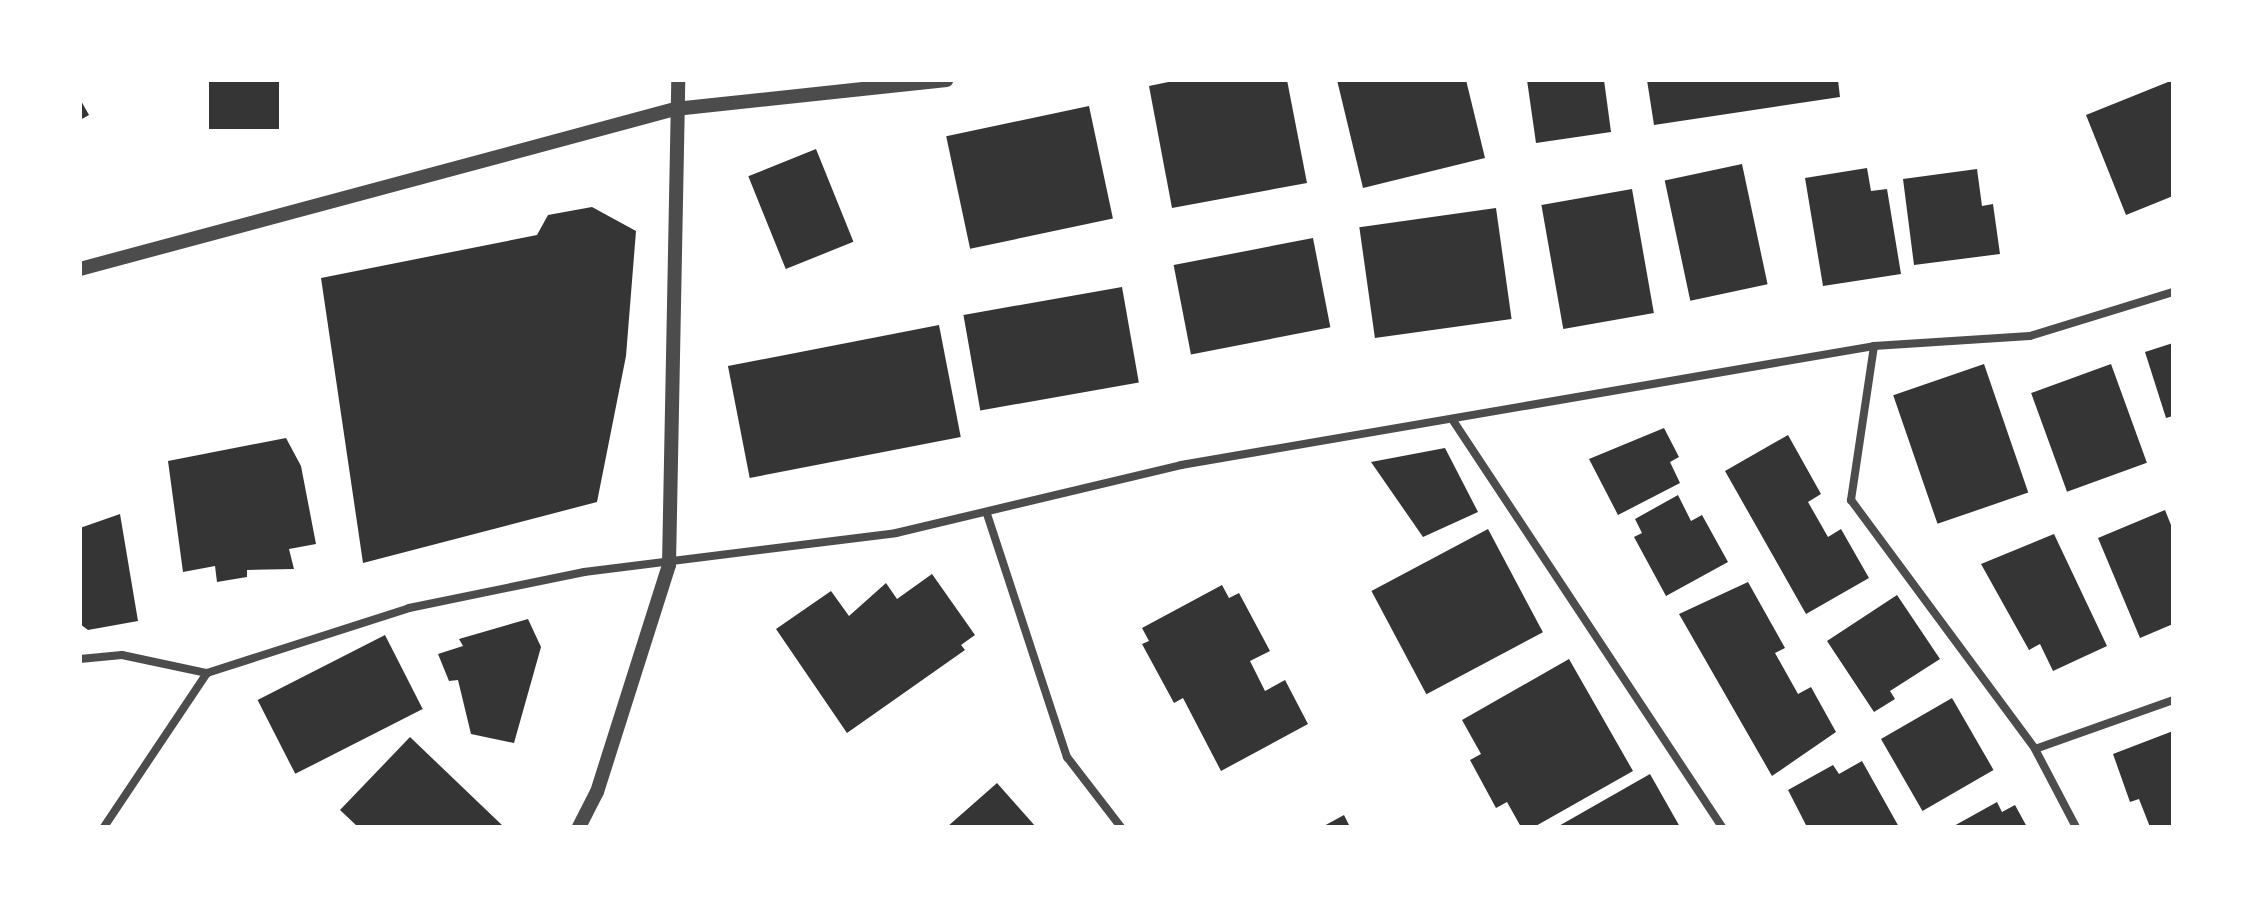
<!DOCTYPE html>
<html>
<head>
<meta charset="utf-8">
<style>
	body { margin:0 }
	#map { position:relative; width:2253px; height:907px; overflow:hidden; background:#fff; font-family:"PT Sans",sans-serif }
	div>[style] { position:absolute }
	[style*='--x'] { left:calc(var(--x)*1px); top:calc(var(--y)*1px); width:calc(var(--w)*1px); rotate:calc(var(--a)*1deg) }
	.building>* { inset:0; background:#353535; transform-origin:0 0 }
	.minor>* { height:8px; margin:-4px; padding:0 4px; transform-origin:4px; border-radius:4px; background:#4c4c4c }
	.tertiary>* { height:14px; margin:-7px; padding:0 7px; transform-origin:7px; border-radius:7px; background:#4c4c4c }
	span { translate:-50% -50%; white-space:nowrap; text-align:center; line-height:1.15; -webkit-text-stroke:6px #fff; paint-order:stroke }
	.frame { position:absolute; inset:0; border:82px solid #fff; pointer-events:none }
</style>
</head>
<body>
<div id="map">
	<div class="building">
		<i style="left:209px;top:80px;width:70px;height:49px"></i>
		<i style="clip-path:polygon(1178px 80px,1287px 80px,1307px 183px,1172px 208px,1149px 86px)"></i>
		<i style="clip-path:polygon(1337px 80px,1466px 80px,1485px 158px,1363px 188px)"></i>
		<i style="clip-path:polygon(1527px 80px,1604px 80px,1611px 132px,1536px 143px)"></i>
		<i style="clip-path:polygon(1647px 80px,1838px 80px,1840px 97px,1654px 125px)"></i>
		<i style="clip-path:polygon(2173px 80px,2173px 196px,2126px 215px,2086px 115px)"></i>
		<i style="clip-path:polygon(80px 99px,89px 115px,80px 120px)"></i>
		<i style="left:1089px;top:106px;width:115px;height:146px;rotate:78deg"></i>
		<i style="left:816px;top:149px;width:100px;height:73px;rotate:68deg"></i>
		<i style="left:1742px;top:164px;width:123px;height:79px;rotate:78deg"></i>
		<i style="clip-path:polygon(1867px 168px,1871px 191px,1887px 189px,1901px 274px,1823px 286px,1805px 178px)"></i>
		<i style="clip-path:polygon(1977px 169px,1982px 206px,1993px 204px,2000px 254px,1914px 265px,1903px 179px)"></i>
		<i style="left:1632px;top:189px;width:126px;height:92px;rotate:80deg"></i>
		<i style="clip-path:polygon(592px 207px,636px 231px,626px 356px,597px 502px,363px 563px,321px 278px,537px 235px,548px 215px)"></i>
		<i style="left:1496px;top:208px;width:112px;height:138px;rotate:82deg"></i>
		<i style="left:1313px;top:238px;width:91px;height:142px;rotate:79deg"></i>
		<i style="left:1122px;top:287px;width:97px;height:161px;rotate:80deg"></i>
		<i style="left:939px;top:325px;width:114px;height:215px;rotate:79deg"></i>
		<i style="clip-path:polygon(2173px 343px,2173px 416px,2166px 418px,2145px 352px)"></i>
		<i style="left:1984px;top:364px;width:136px;height:96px;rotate:71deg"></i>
		<i style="left:2111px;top:364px;width:105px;height:85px;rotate:70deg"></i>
		<i style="clip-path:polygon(1664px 428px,1679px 457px,1670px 462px,1680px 483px,1618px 515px,1589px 459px)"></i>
		<i style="clip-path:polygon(1788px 435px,1821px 494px,1808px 502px,1828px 537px,1841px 529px,1869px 578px,1806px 614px,1725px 471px)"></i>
		<i style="clip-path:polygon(286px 438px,301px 466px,316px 544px,289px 549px,294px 569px,247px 570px,247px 577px,217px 582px,215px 566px,183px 572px,168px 461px)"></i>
		<i style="clip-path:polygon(1445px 448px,1478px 512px,1423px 537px,1371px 462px)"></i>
		<i style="clip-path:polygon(1678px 495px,1691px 521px,1702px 515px,1728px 562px,1666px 596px,1634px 537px,1642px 533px,1635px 519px)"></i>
		<i style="clip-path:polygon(2165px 510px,2173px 530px,2173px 624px,2140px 638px,2098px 538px)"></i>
		<i style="clip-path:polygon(120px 514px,138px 621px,88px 630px,80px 624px,80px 528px)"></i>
		<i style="left:1488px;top:529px;width:117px;height:132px;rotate:62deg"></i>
		<i style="clip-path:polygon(2054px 534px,2107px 646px,2053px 671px,2040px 644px,2029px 650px,1981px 564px)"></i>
		<i style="clip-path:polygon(932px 574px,975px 635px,961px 645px,965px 650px,847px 733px,776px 629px,831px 591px,849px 616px,886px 583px,897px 599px)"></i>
		<i style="clip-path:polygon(1748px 582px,1785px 648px,1775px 653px,1798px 694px,1811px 687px,1836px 732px,1772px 776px,1679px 614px)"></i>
		<i style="clip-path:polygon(1222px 585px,1229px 598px,1239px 593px,1270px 651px,1250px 661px,1265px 691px,1285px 680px,1308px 724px,1221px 771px,1183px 698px,1174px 703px,1142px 644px,1149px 641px,1142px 628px)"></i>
		<i style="clip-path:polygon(1897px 595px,1940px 659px,1890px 691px,1895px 699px,1874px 712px,1827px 641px)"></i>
		<i style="clip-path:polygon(528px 619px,541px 647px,514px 743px,471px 734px,458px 680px,449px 681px,438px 654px,463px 646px,459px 639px)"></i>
		<i style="left:385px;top:635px;width:83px;height:143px;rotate:63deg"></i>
		<i style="clip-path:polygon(1569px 659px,1633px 771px,1534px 827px,1521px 827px,1507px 802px,1496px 808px,1470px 760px,1481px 754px,1462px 720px)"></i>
		<i style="left:1952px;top:698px;width:83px;height:82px;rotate:60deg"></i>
		<i style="clip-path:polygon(2173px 731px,2173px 827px,2150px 827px,2139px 799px,2130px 802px,2113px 754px)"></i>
		<i style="clip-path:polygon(410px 737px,504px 827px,358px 827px,340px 810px)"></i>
		<i style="clip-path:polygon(1862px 761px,1899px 827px,1807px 827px,1788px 790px,1833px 765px,1839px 774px)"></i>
		<i style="clip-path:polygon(1650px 774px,1680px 827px,1557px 827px)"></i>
		<i style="clip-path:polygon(997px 783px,1036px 827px,947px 827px)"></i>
		<i style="clip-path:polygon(1997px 802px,2002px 812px,2015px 805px,2027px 827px,1952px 827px)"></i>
		<i style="clip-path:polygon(1344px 815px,1350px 827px,1322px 827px)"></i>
	</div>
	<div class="minor">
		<i style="--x:1874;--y:346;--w:156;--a:98.5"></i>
		<i style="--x:1851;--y:500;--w:310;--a:53.5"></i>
		<i style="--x:2035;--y:749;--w:88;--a:62.3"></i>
		<i style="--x:1452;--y:419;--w:489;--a:56.5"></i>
		<i style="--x:987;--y:514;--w:256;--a:71.8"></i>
		<i style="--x:1067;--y:757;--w:88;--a:52.4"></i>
		<i style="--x:80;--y:659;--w:42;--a:-5.4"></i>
		<i style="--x:122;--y:655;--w:87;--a:12"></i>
		<i style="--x:207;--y:673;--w:185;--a:123.8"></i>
		<i style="--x:207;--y:673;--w:212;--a:-17.8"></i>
		<i style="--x:409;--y:608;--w:179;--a:-11.6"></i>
		<i style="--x:584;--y:572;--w:314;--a:-7.1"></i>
		<i style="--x:896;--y:533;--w:293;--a:-13.4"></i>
		<i style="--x:1181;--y:465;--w:703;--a:-9.74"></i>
		<i style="--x:1874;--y:346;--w:156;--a:-3.7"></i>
		<i style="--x:2030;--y:336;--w:150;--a:-17.1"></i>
		<i style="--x:2035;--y:749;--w:146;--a:-19.5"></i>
	</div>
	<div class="tertiary">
		<i style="--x:80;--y:269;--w:616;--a:-15.05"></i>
		<i style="--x:675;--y:109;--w:273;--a:-6.1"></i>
		<i style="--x:579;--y:827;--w:39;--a:-63"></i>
		<i style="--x:597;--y:792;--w:238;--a:-72.4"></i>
		<i style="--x:669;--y:565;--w:485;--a:-88.9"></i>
	</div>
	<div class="frame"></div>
</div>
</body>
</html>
